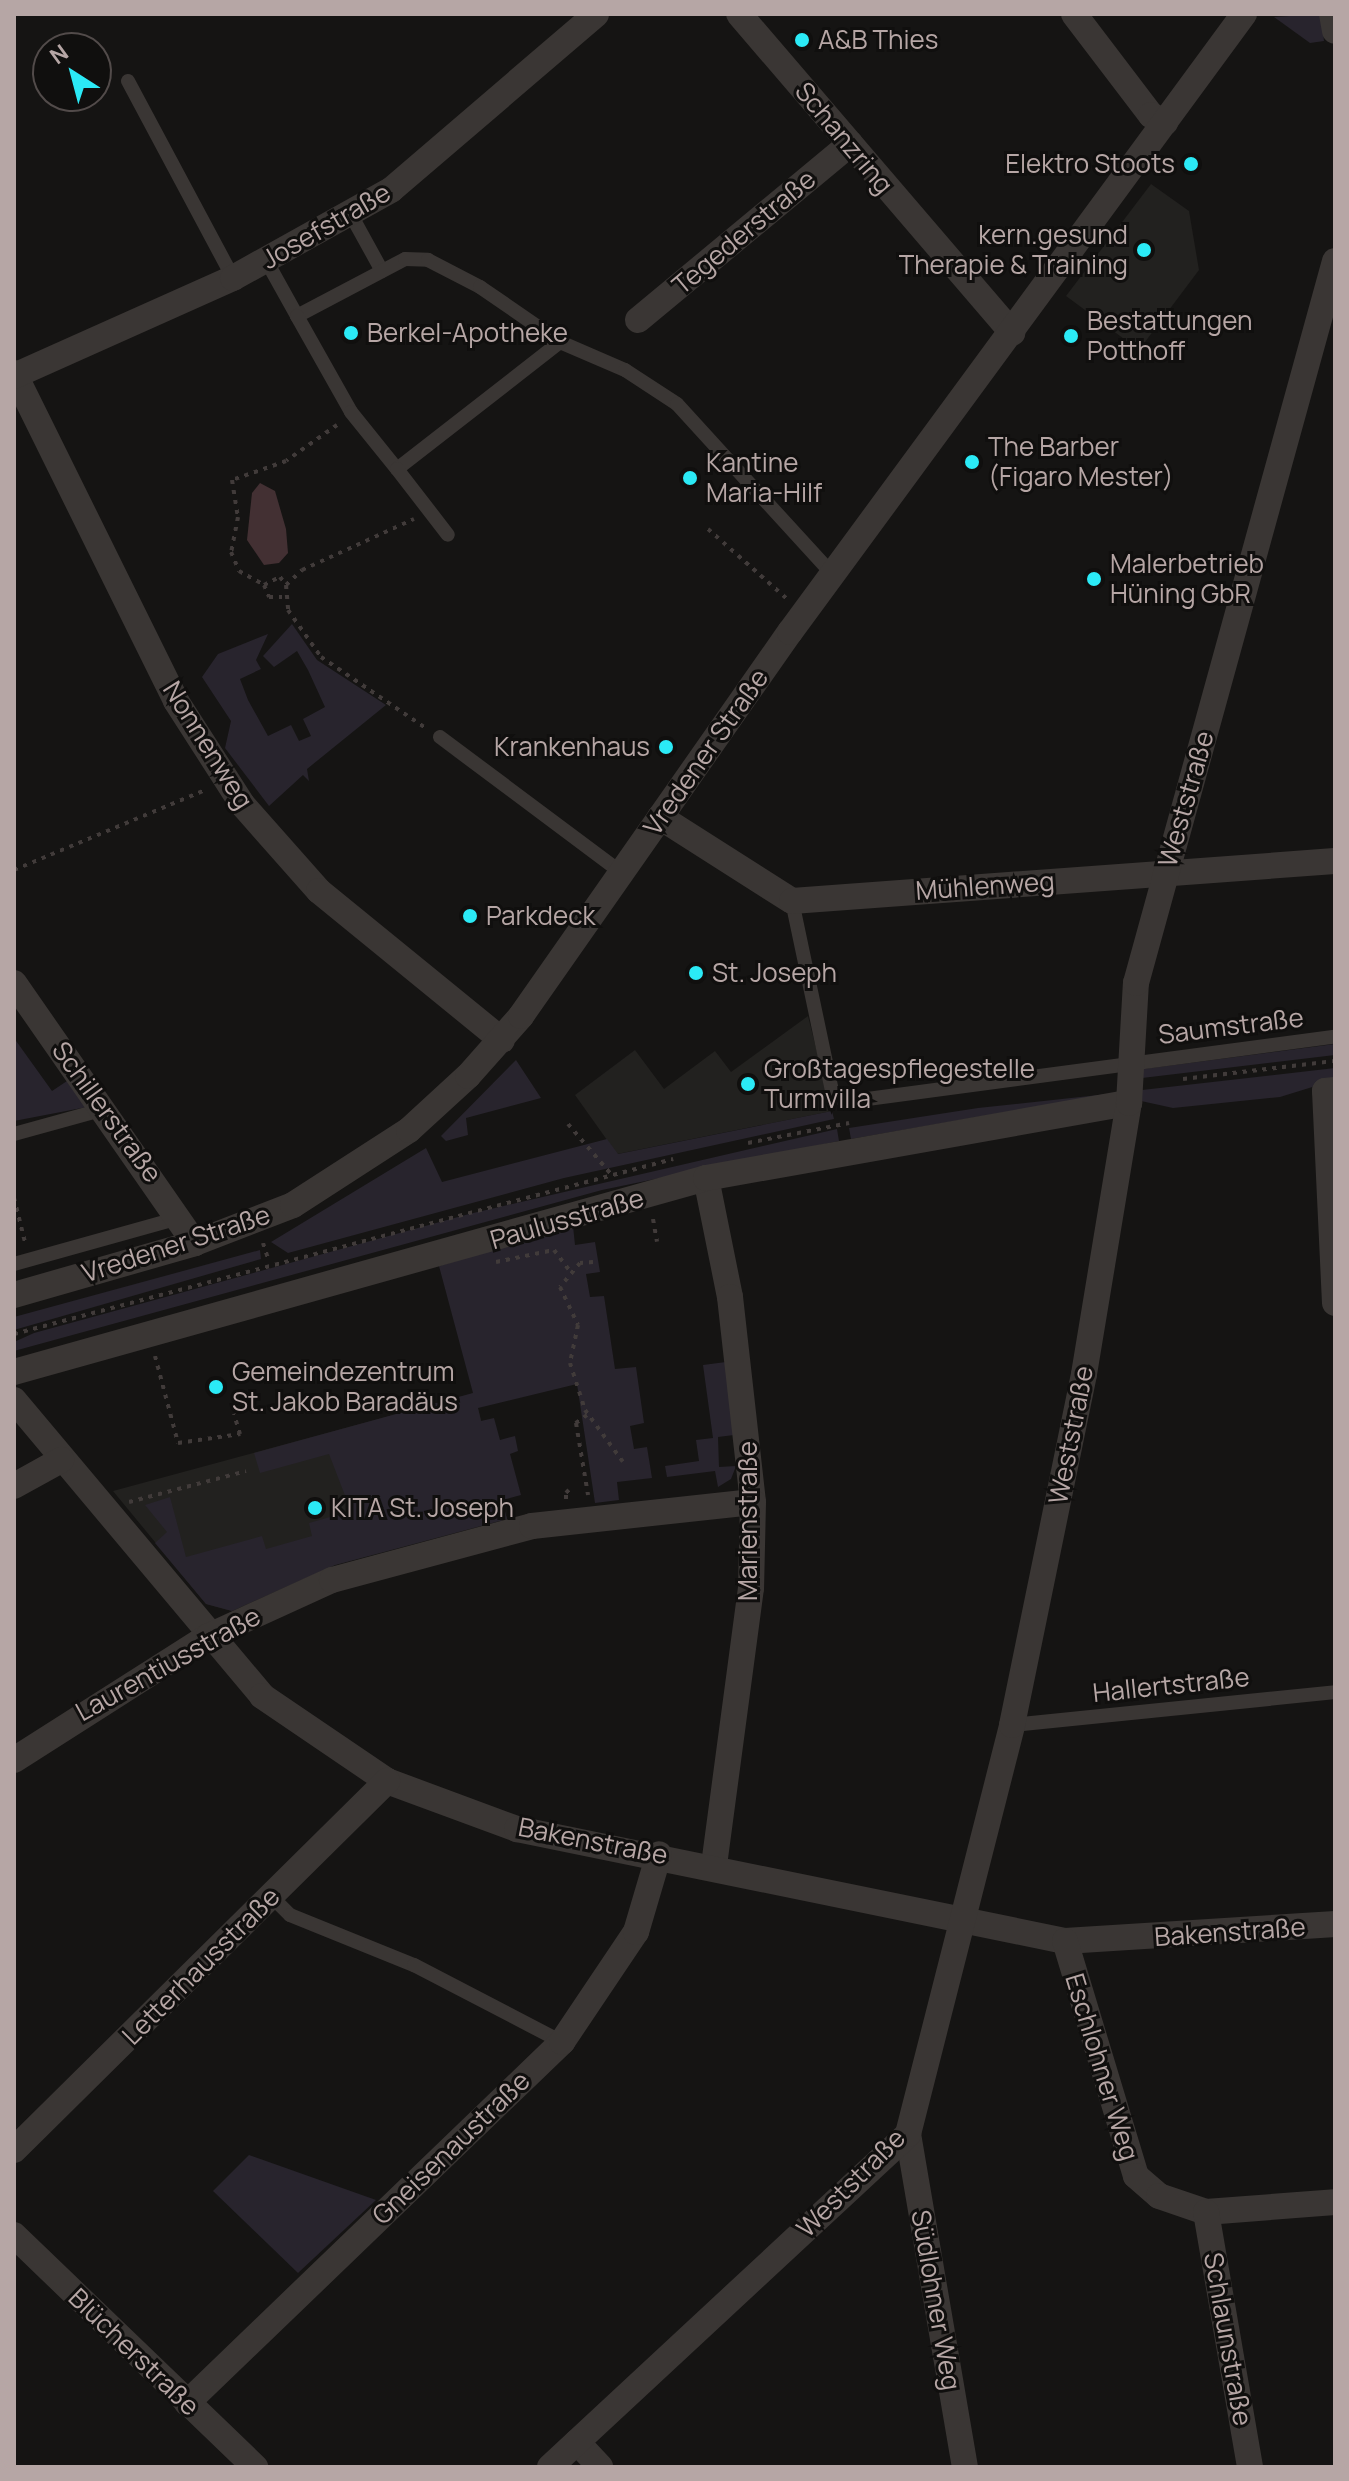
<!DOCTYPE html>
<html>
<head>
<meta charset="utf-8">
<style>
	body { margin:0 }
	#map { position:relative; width:1349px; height:2481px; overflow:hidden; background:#151413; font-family:Manrope,sans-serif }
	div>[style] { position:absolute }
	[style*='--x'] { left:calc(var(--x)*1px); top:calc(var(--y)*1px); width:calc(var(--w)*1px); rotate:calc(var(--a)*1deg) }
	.built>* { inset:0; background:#22211f }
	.green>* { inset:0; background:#28242d }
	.water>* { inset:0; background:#433033 }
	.path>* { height:4px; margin-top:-2px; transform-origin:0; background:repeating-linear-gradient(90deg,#413b3a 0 4px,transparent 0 10px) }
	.service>* { height:14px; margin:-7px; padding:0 7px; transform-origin:7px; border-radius:7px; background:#3a3634 }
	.minor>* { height:26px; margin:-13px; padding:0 13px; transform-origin:13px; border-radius:13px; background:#3a3634 }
	.dots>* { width:22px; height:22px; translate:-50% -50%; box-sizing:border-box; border:4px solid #100f0e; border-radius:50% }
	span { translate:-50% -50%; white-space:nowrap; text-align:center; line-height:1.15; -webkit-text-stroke:6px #100f0e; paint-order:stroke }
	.poi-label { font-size:26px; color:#b6a6a5 }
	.left { translate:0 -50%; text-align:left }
	.right { translate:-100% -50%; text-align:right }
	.street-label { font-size:26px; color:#b6a6a5 }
	.frame { position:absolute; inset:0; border:16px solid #b6a6a5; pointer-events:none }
	.north { position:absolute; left:32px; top:32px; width:80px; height:80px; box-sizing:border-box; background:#100f0e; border:2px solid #524b4a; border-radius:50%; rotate:324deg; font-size:22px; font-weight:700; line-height:32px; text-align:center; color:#b6a6a5 }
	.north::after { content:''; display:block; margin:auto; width:28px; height:36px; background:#2beaf6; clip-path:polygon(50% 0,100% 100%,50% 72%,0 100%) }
</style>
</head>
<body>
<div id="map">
	<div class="built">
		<i style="clip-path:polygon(1151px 184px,1189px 211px,1199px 270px,1139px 350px,1066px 296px)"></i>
		<i style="clip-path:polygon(808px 1016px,832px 1111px,617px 1154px,575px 1095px,635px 1050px,664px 1089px,715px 1051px,731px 1072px)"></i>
		<i style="clip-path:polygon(474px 1393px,507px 1519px,335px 1565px,232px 1611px,206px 1604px,113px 1491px)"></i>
	</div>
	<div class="green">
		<i style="clip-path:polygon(1321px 14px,1324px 41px,1310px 43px,1274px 17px)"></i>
		<i style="clip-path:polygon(292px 624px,317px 660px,386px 705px,307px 769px,309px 781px,303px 775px,269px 806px,225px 748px,231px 721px,202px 677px,218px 654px,268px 634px,256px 660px,261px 669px,240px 679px,248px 700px,268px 736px,291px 725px,299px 741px,311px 736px,303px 719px,325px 707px,308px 670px,297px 651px,274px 667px,263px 656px)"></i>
		<i style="clip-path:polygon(14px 1038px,52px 1091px,67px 1081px,87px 1107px,14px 1121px)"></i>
		<i style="clip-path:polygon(1335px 1044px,1335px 1055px,1142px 1078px,1143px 1069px)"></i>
		<i style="clip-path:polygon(516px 1060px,541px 1098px,466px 1118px,468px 1135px,446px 1141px,441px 1136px)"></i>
		<i style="clip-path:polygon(1335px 1068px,1335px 1080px,1280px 1097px,1173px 1108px,1141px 1101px,1142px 1090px)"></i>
		<i style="clip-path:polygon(1117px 1093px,851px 1139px,849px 1128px,978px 1108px)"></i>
		<i style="clip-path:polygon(832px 1111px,834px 1119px,564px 1178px,288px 1253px,271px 1242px,426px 1148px,442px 1182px,607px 1139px,618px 1154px)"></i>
		<i style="clip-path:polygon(837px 1129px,839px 1141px,602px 1190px,14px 1351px,14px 1342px,34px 1333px,469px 1214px)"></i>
		<i style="clip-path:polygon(573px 1226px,575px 1245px,595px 1242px,600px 1272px,586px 1274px,590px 1297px,604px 1296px,615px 1369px,636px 1367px,644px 1423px,630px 1426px,634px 1449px,647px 1447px,652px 1478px,617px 1482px,619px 1500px,595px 1503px,577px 1384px,478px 1408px,481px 1421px,494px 1418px,500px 1440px,515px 1436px,518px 1451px,510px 1454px,521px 1495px,502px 1500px,507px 1519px,335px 1565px,232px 1611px,206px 1604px,155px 1543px,167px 1532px,145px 1505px,170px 1497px,186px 1557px,262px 1536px,266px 1549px,312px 1536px,309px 1523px,351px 1511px,329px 1454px,260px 1473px,254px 1453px,473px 1393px,439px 1266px)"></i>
		<i style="clip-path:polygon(260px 1250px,261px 1259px,14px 1330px,14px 1317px)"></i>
		<i style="clip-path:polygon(726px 1362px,734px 1435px,718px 1437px,719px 1467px,736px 1466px,731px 1479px,718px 1487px,715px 1471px,667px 1477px,665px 1466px,699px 1461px,696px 1440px,713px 1438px,703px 1365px)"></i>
		<i style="clip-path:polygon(249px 2155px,376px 2200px,298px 2273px,213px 2191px)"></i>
	</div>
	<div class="water">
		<i style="clip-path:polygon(260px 483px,275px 491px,286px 529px,288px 553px,279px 563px,264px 565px,247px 540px,252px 493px)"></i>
	</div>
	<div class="path">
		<i style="--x:337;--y:425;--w:62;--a:144.8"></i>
		<i style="--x:286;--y:461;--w:57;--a:160.6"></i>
		<i style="--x:232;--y:480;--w:37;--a:81"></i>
		<i style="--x:238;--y:517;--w:36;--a:101"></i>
		<i style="--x:231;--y:552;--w:21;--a:67"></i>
		<i style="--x:239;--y:571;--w:29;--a:29"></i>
		<i style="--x:264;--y:585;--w:18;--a:-27"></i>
		<i style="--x:280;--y:577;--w:10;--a:53"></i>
		<i style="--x:286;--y:585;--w:22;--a:-43"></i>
		<i style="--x:302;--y:570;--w:123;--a:-24.5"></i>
		<i style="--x:708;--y:529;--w:106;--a:41.5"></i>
		<i style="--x:264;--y:585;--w:13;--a:67"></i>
		<i style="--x:269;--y:597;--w:13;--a:0"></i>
		<i style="--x:286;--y:585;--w:25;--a:85"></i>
		<i style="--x:288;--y:610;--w:57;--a:54.9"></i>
		<i style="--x:321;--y:657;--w:128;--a:34.2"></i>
		<i style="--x:14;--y:870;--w:207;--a:-22.7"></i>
		<i style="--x:1183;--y:1079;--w:153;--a:-6.8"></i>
		<i style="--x:568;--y:1124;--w:65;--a:49.4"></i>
		<i style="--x:748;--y:1143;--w:103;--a:-11.2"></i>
		<i style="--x:14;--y:1198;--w:45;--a:76"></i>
		<i style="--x:653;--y:1219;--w:23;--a:80"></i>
		<i style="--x:263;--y:1243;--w:19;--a:72"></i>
		<i style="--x:496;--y:1262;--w:59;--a:-11.7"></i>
		<i style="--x:554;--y:1250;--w:26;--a:53"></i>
		<i style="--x:593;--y:1262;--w:13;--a:176"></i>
		<i style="--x:580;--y:1263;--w:31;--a:130"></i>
		<i style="--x:560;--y:1287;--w:42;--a:64.7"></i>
		<i style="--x:578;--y:1325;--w:39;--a:102"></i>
		<i style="--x:570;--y:1363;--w:49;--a:72.3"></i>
		<i style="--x:585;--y:1410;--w:64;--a:53.8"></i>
		<i style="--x:14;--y:1334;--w:682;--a:-14.87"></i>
		<i style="--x:155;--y:1356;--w:90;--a:75.2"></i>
		<i style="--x:178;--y:1443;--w:63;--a:-8.3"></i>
		<i style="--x:240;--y:1434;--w:21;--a:-107"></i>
		<i style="--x:587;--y:1415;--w:14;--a:144"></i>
		<i style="--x:576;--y:1423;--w:73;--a:80.5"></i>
		<i style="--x:566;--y:1499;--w:9;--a:-90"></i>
		<i style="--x:566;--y:1490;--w:8;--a:45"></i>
		<i style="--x:129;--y:1502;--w:121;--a:-14.8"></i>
	</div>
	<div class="service">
		<i style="--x:128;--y:81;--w:223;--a:61.9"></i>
		<i style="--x:350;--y:213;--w:66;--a:61.1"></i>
		<i style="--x:267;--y:262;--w:62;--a:60.9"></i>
		<i style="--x:297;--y:316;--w:122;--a:-27.8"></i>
		<i style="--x:405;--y:259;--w:23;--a:2"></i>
		<i style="--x:428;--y:260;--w:59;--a:27.4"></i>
		<i style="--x:480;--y:287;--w:97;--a:34.5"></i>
		<i style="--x:560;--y:342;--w:71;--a:23.3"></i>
		<i style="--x:625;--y:370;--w:62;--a:33.2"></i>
		<i style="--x:677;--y:404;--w:230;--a:47.6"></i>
		<i style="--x:297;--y:316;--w:110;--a:60.6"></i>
		<i style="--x:351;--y:412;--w:73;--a:51.1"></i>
		<i style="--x:397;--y:469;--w:207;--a:-37.9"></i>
		<i style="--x:397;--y:469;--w:83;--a:52.3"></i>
		<i style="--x:440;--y:737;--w:227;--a:36.8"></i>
		<i style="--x:792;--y:901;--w:193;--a:78.1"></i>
		<i style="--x:832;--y:1090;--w:18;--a:43"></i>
		<i style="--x:845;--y:1102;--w:494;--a:-7.6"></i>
		<i style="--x:14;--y:1134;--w:94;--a:-15.4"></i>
		<i style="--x:14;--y:1264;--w:174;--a:-15.6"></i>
		<i style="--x:1012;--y:1725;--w:325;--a:-5.8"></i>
		<i style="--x:271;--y:1896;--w:27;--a:45"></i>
		<i style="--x:290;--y:1915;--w:134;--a:22"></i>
		<i style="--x:414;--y:1965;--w:167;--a:27.5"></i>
	</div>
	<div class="minor">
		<i style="--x:739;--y:14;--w:420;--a:49.4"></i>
		<i style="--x:1074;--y:14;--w:127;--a:52.7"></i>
		<i style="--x:1151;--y:115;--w:16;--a:27"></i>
		<i style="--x:1332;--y:14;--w:17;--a:80"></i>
		<i style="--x:638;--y:320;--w:276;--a:-39.7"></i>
		<i style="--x:14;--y:373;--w:366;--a:63.7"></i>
		<i style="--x:176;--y:701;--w:122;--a:57.3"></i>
		<i style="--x:242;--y:804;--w:116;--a:48.5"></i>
		<i style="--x:319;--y:891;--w:236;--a:39.2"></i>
		<i style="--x:14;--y:376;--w:240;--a:-24.1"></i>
		<i style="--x:233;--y:278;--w:181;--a:-29.1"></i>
		<i style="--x:391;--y:190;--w:270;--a:-40.6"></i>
		<i style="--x:660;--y:817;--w:156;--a:32.5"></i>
		<i style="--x:792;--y:901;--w:544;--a:-4.21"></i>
		<i style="--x:14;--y:983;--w:317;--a:55.2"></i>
		<i style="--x:1335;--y:1090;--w:10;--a:174"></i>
		<i style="--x:1325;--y:1091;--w:212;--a:87.3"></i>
		<i style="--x:706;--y:1178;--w:121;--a:78.6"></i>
		<i style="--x:730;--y:1297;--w:206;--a:83.6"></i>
		<i style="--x:753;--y:1502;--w:86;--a:91.3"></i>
		<i style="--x:751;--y:1588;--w:278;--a:97.6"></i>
		<i style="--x:14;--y:1295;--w:188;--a:-16"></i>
		<i style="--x:195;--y:1243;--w:105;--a:-21.2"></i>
		<i style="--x:293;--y:1205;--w:138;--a:-32.9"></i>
		<i style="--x:409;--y:1130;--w:80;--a:-42.5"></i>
		<i style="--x:468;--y:1076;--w:80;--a:-48.5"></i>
		<i style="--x:521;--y:1016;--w:469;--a:-55"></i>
		<i style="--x:790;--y:632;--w:767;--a:-53.7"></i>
		<i style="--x:14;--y:1372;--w:719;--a:-15.66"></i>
		<i style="--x:706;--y:1178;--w:430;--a:-10.1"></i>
		<i style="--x:14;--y:1400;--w:386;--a:50"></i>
		<i style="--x:262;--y:1696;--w:151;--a:34.2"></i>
		<i style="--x:387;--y:1781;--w:139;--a:20.3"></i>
		<i style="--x:517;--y:1829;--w:559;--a:11.55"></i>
		<i style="--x:1065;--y:1941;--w:271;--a:-3.6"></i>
		<i style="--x:14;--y:1486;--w:54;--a:-29"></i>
		<i style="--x:14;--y:1760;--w:231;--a:-32.5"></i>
		<i style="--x:209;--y:1636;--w:135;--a:-24.5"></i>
		<i style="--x:332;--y:1580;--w:207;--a:-15.1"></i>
		<i style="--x:532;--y:1526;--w:222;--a:-6.2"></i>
		<i style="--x:1065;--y:1941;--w:245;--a:73.2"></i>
		<i style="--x:1136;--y:2176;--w:30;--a:41"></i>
		<i style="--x:1159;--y:2196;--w:50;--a:18.8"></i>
		<i style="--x:1206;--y:2212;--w:129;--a:-4.4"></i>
		<i style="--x:908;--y:2134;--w:338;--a:80.3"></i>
		<i style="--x:14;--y:2150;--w:525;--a:-44.69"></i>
		<i style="--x:1206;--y:2212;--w:259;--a:80.2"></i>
		<i style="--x:14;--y:2235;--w:335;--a:43.9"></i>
		<i style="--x:187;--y:2403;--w:521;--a:-43.91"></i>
		<i style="--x:562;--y:2042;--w:133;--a:-56.1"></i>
		<i style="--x:636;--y:1932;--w:81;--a:-73.6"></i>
		<i style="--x:577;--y:2442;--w:34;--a:47"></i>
		<i style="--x:550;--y:2467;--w:489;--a:-42.9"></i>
		<i style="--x:908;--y:2134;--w:422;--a:-75.7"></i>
		<i style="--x:1012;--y:1725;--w:358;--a:-78.4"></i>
		<i style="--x:1084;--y:1374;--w:275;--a:-80.6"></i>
		<i style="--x:1129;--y:1103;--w:120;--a:-86.7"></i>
		<i style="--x:1136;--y:983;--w:749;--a:-74.59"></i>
	</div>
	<div class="dots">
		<i style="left:802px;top:40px;background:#2beaf6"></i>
		<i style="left:1191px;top:164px;background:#2beaf6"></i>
		<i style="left:1144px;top:250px;background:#2beaf6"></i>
		<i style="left:351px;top:333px;background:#2beaf6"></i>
		<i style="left:1071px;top:336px;background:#2beaf6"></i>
		<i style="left:972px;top:462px;background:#2beaf6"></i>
		<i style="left:690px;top:478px;background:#2beaf6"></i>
		<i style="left:1094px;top:579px;background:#2beaf6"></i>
		<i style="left:666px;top:747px;background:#2beaf6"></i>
		<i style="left:470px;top:916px;background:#2beaf6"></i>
		<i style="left:696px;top:973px;background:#2beaf6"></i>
		<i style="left:748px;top:1084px;background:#2beaf6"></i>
		<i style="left:216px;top:1387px;background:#2beaf6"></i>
		<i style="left:315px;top:1508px;background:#2beaf6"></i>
	</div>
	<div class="poi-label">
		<span class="left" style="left:818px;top:40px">A&amp;B Thies</span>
		<span class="right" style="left:1175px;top:164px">Elektro Stoots</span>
		<span class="right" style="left:1128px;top:250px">kern.gesund<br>Therapie &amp; Training</span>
		<span class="left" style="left:1087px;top:336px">Bestattungen<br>Potthoff</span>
		<span class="left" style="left:367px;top:333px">Berkel-Apotheke</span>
		<span class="left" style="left:988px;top:462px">The Barber<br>(Figaro Mester)</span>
		<span class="left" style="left:706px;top:478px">Kantine<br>Maria-Hilf</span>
		<span class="left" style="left:1110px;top:579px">Malerbetrieb<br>Hüning GbR</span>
		<span class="right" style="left:650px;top:747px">Krankenhaus</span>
		<span class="left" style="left:486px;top:916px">Parkdeck</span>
		<span class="left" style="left:712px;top:973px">St. Joseph</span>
		<span class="left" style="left:764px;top:1084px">Großtagespflegestelle<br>Turmvilla</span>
		<span class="left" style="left:232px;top:1387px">Gemeindezentrum<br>St. Jakob Baradäus</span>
		<span class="left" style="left:331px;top:1508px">KITA St. Joseph</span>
	</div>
	<div class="street-label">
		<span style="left:844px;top:138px;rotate:50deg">Schanzring</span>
		<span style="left:326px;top:226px;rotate:-30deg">Josefstraße</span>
		<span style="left:744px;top:232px;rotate:-40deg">Tegederstraße</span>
		<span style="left:208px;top:745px;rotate:58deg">Nonnenweg</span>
		<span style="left:706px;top:752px;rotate:-55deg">Vredener Straße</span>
		<span style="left:1186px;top:799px;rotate:-74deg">Weststraße</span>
		<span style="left:985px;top:886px;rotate:-4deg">Mühlenweg</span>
		<span style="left:1231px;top:1026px;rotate:-7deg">Saumstraße</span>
		<span style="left:107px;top:1112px;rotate:54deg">Schillerstraße</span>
		<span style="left:567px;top:1219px;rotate:-16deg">Paulusstraße</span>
		<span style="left:176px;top:1244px;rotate:-18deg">Vredener Straße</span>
		<span style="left:1071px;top:1435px;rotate:-79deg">Weststraße</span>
		<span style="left:748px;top:1521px;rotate:-90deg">Marienstraße</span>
		<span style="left:168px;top:1664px;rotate:-29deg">Laurentiusstraße</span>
		<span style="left:1171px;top:1685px;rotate:-6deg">Hallertstraße</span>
		<span style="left:593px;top:1841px;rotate:11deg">Bakenstraße</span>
		<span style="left:1230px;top:1932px;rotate:-4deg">Bakenstraße</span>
		<span style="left:201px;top:1966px;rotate:-45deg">Letterhausstraße</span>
		<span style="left:1102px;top:2067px;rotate:73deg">Eschlohner Weg</span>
		<span style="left:451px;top:2148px;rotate:-44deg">Gneisenaustraße</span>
		<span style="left:851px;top:2183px;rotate:-45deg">Weststraße</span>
		<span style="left:936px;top:2300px;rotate:80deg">Südlohner Weg</span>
		<span style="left:1228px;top:2339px;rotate:80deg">Schlaunstraße</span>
		<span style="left:134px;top:2352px;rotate:44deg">Blücherstraße</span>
	</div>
	<div class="frame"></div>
	<div class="north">N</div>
</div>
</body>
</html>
